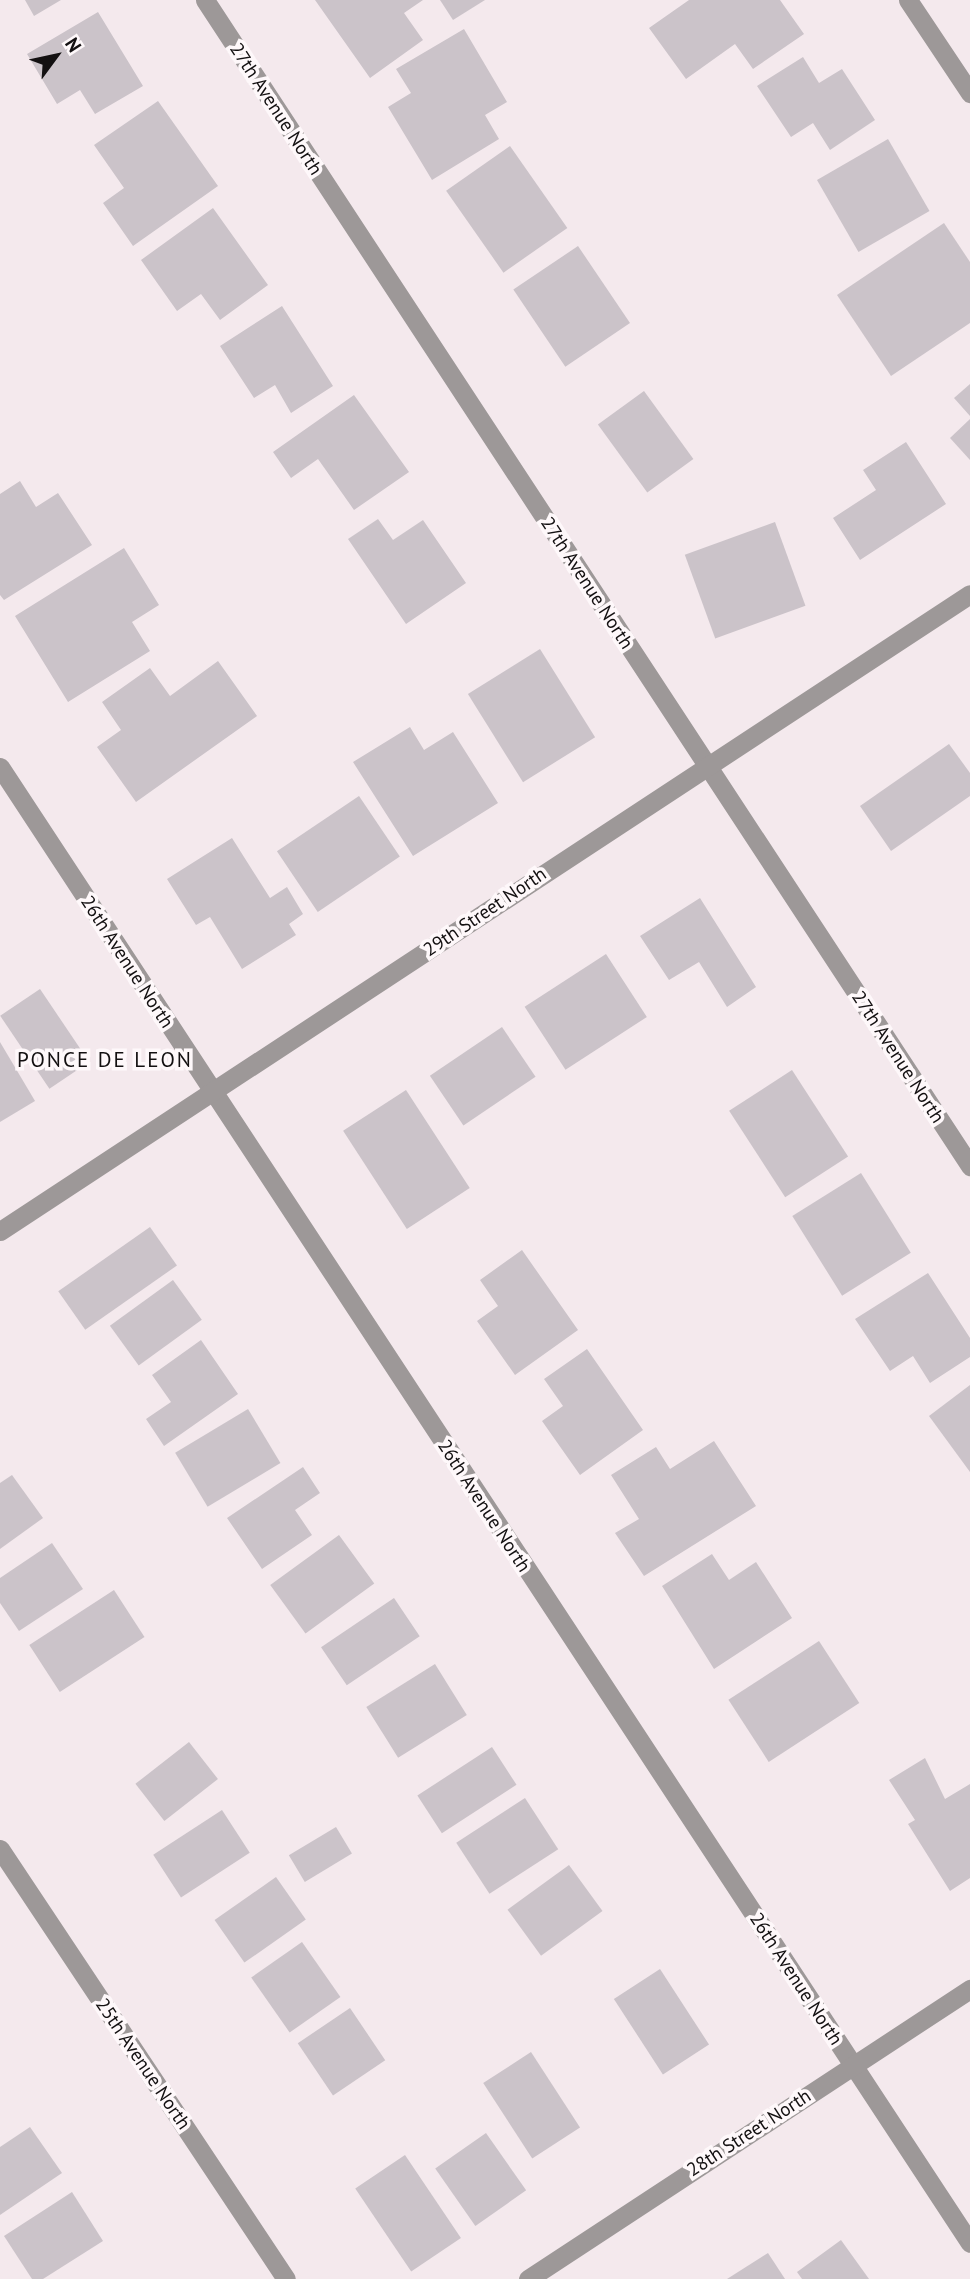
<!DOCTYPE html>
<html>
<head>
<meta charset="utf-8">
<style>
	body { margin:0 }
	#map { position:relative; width:970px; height:2279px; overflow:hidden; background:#f4e9ed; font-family:"PT Sans",sans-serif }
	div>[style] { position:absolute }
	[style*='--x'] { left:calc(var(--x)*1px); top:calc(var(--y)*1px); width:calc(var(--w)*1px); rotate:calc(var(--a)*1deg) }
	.building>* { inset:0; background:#cbc3c9; transform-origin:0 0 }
	.minor>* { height:19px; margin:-9.5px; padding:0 9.5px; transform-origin:9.5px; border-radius:9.5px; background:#9d9898 }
	.tertiary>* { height:19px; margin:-9.5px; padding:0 9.5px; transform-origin:9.5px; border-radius:9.5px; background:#9d9898 }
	span { translate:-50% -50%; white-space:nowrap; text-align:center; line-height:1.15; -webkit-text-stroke:7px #fef8fa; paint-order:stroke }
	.street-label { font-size:19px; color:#131011 }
	.neighbourhood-label { font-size:21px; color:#131011; letter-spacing:2px }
	.north { position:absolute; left:21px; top:21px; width:70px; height:70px; -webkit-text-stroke:5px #fef8fa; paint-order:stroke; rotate:57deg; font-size:19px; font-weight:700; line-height:28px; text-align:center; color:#131011 }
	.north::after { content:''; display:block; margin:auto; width:24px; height:32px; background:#131011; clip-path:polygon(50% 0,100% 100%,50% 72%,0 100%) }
</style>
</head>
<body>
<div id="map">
	<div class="building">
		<i style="clip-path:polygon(25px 0,61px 0,34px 16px)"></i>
		<i style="clip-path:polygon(315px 0,423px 0,404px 13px,423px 40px,370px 78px)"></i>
		<i style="clip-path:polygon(440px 0,485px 0,453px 20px)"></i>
		<i style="clip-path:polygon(689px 0,780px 0,804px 34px,753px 69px,735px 44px,686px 79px,649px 28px)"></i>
		<i style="clip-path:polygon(98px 12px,143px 86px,95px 114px,80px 90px,57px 104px,27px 54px)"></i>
		<i style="clip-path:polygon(464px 29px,507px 102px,485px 115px,499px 139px,432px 180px,388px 107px,411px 93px,396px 69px)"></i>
		<i style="clip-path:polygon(803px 57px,819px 83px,842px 69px,875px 120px,830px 150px,813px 123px,791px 137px,757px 86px)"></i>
		<i style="clip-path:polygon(158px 101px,218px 186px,133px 246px,103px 203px,124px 188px,94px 145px)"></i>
		<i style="left:888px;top:139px;width:83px;height:82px;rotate:60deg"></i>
		<i style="left:510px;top:146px;width:100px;height:78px;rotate:55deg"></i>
		<i style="clip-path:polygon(213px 208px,268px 285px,220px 320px,201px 294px,177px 311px,141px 260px)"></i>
		<i style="clip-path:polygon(944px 223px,970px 262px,970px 323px,891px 376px,837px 295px)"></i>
		<i style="left:578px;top:246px;width:93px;height:78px;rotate:56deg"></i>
		<i style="clip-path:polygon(282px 306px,333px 386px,291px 413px,275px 385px,254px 398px,220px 346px)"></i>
		<i style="clip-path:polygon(970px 384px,970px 416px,954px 398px)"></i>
		<i style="left:644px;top:391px;width:84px;height:57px;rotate:54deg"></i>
		<i style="clip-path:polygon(354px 395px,409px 472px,354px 510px,318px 459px,291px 478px,273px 452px)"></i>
		<i style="clip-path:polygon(970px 419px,970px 460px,950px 438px)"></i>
		<i style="clip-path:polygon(906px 442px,946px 504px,860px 560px,833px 518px,876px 490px,863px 470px)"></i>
		<i style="clip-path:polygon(20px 481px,36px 507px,58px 493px,92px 545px,4px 600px,0 595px,0 494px)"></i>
		<i style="clip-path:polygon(378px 519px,393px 540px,423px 520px,466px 583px,406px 624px,348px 539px)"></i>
		<i style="left:775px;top:522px;width:89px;height:96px;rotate:70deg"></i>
		<i style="clip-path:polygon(124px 548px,159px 605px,132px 622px,150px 651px,68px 702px,15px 616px)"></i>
		<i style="left:540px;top:649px;width:104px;height:85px;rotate:58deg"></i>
		<i style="clip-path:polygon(218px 661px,257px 716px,136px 802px,97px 747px,121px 730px,102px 702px,150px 668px,170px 696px)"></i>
		<i style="clip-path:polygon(410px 727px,424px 750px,453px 732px,498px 803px,413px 856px,353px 762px)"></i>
		<i style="clip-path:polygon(949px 744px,970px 773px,970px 796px,891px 851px,860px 806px)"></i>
		<i style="left:359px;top:796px;width:73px;height:99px;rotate:56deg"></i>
		<i style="clip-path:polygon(232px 838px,270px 898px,287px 887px,303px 914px,289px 924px,296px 935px,242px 969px,210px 917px,196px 925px,167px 879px)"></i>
		<i style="clip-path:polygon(700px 898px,756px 987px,727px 1007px,699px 962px,669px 980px,640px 936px)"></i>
		<i style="left:606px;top:954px;width:75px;height:97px;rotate:57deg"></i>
		<i style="left:40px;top:989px;width:88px;height:48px;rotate:56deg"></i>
		<i style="left:502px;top:1027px;width:60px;height:87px;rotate:56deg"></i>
		<i style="clip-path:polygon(0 1042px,35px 1101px,0 1122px)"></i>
		<i style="left:792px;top:1070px;width:103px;height:75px;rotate:57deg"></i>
		<i style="left:406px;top:1090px;width:117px;height:75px;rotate:57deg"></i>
		<i style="left:861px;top:1173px;width:94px;height:81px;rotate:58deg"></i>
		<i style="left:150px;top:1227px;width:47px;height:112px;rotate:55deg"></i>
		<i style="clip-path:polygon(522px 1250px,578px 1330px,515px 1375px,477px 1321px,498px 1306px,480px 1280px)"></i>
		<i style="clip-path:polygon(928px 1273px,970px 1338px,970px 1357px,930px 1383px,913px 1356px,890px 1371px,855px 1319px)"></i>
		<i style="left:173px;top:1280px;width:49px;height:78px;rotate:54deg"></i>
		<i style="clip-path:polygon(201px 1340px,238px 1394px,164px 1446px,146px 1419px,171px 1402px,152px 1375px)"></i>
		<i style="clip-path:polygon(587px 1349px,643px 1430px,580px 1475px,542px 1421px,563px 1406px,544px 1379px)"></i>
		<i style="clip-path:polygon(970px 1385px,970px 1472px,929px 1416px)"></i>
		<i style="left:248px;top:1409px;width:63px;height:85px;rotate:59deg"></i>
		<i style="clip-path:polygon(714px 1441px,756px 1506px,644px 1576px,615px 1533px,639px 1519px,611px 1475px,656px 1447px,670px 1469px)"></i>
		<i style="clip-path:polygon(303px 1467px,320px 1493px,295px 1510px,312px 1535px,262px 1569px,227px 1518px)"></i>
		<i style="clip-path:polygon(12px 1475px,43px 1518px,0 1549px,0 1483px)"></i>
		<i style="left:339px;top:1535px;width:60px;height:85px;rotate:54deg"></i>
		<i style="clip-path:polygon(52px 1543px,83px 1589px,19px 1631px,0 1603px,0 1578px)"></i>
		<i style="clip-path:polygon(712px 1554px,729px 1580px,756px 1562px,792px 1618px,714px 1669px,662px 1586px)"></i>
		<i style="left:114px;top:1590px;width:56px;height:101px;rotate:57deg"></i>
		<i style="left:394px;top:1598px;width:46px;height:88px;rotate:56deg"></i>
		<i style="left:819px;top:1641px;width:74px;height:108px;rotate:57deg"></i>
		<i style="left:435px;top:1664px;width:60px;height:81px;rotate:58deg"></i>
		<i style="left:189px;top:1742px;width:47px;height:68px;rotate:52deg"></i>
		<i style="left:492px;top:1747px;width:45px;height:89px;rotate:57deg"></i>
		<i style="clip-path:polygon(925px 1758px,945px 1799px,970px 1784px,970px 1878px,950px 1891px,908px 1824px,915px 1820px,889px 1780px)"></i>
		<i style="left:525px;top:1798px;width:61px;height:82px;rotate:57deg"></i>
		<i style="left:222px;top:1810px;width:51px;height:82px;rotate:57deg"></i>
		<i style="left:336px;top:1827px;width:31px;height:55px;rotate:59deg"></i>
		<i style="left:569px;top:1865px;width:57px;height:76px;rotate:54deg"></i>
		<i style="left:276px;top:1877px;width:52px;height:75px;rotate:55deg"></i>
		<i style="left:302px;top:1942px;width:67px;height:62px;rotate:55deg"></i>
		<i style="left:660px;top:1969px;width:90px;height:55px;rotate:57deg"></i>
		<i style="left:350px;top:2008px;width:63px;height:63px;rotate:56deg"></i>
		<i style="left:531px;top:2052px;width:90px;height:57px;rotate:57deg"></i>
		<i style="clip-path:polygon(30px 2127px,62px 2173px,0 2215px,0 2147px)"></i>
		<i style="left:486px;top:2133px;width:70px;height:62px;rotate:55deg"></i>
		<i style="left:405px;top:2155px;width:100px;height:60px;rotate:56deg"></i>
		<i style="clip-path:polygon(72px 2192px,103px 2241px,43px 2279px,32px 2279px,4px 2236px)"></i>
		<i style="clip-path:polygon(841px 2240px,869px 2279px,802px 2279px,797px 2272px)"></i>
		<i style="clip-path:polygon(768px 2253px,785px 2279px,727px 2279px)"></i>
	</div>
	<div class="minor">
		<i style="--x:205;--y:0;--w:1395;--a:56.73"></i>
		<i style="--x:908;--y:0;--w:112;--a:56.3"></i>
		<i style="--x:0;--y:767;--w:1766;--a:56.69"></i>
		<i style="--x:0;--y:1231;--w:1160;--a:-33.29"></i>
		<i style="--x:0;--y:1849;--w:516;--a:56.37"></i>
	</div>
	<div class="tertiary">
		<i style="--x:528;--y:2279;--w:529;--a:-33.27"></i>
	</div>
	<div class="street-label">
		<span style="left:276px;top:109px;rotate:57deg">27th Avenue North</span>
		<span style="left:587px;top:583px;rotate:57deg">27th Avenue North</span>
		<span style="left:485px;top:912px;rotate:-34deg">29th Street North</span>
		<span style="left:127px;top:962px;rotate:57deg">26th Avenue North</span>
		<span style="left:898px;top:1057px;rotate:57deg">27th Avenue North</span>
		<span style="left:484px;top:1506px;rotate:57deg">26th Avenue North</span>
		<span style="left:796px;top:1979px;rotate:57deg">26th Avenue North</span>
		<span style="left:143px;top:2064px;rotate:56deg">25th Avenue North</span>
		<span style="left:749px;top:2133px;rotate:-33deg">28th Street North</span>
	</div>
	<div class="neighbourhood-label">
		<span style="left:105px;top:1060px">PONCE DE LEON</span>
	</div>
	<div class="north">N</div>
</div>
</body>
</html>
